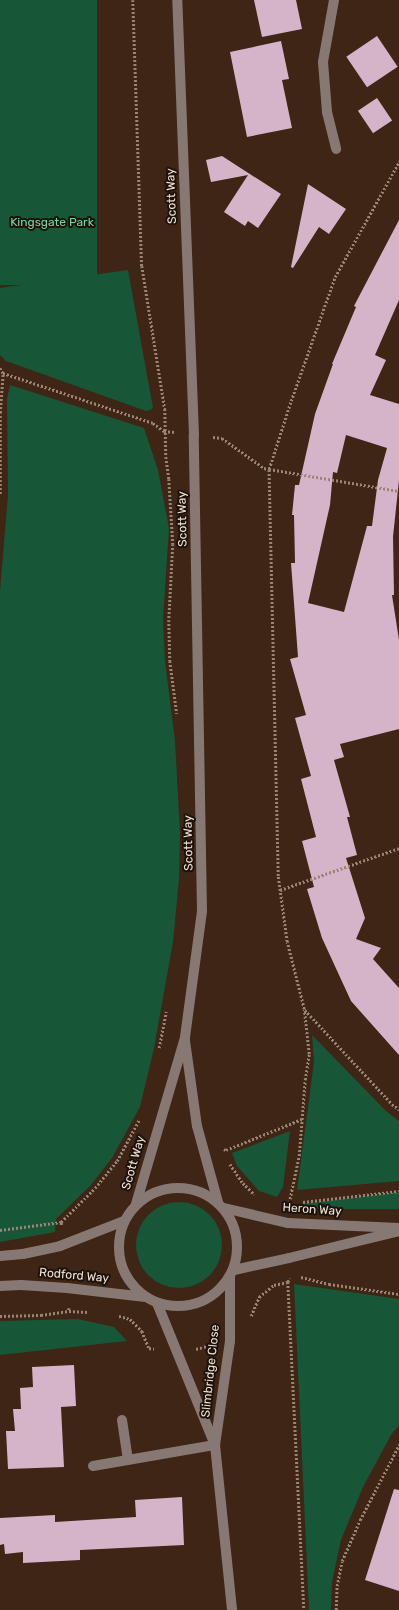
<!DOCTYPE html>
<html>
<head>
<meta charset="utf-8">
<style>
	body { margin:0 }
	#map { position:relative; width:399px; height:1610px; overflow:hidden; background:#3f2515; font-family:Rubik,sans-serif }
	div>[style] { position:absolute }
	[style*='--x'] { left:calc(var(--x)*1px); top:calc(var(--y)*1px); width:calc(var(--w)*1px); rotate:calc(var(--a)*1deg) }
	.green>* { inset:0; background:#175636; transform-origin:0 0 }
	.round { border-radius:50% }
	.building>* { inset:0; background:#d5b4c9; transform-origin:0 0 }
	.path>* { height:2.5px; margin-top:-1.25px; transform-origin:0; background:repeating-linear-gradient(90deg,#998476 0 2px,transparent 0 4px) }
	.minor>* { height:10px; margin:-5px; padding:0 5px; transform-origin:5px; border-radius:5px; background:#887874 }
	.minor>.ring { margin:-5px; padding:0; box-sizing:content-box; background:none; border:10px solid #887874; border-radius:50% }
	span { translate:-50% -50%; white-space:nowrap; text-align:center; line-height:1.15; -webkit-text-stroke:4px #1d120b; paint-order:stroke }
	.street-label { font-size:12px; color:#f1e0d5 }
	.park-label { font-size:12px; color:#75d7a0 }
</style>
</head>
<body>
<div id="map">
	<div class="green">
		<i style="left:0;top:0;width:97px;height:285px"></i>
		<i style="clip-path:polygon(128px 270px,153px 408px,150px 410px,146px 411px,6px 361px,0 355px,0 288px)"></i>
		<i style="clip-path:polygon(10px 385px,144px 428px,158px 470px,169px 528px,163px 619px,165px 661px,175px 741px,180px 832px,179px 879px,173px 942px,154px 1048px,140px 1107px,112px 1158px,91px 1185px,56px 1219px,55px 1232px,0 1242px,0 591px,8px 495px,7px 399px)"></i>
		<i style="clip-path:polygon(312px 1035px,386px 1111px,399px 1121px,399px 1181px,297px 1190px,314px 1062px)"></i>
		<i style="clip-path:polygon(290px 1131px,283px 1187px,277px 1197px,259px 1191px,237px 1166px,232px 1153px)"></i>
		<i style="clip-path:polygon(399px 1192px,399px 1209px,293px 1209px,293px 1205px)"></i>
		<i class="round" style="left:136px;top:1202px;width:86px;height:86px"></i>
		<i style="clip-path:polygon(294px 1284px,399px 1299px,399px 1425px,391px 1435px,363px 1487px,341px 1540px,332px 1582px,331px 1610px,309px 1610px)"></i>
		<i style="clip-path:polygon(78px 1319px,114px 1327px,127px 1341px,0 1355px,0 1321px)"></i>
	</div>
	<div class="building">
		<i style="clip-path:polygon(254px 0,296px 0,302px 29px,262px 37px)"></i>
		<i style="left:377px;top:36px;width:37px;height:37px;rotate:56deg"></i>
		<i style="clip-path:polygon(281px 41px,289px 79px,282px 80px,292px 128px,247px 137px,230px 52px)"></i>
		<i style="left:377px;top:98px;width:27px;height:23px;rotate:56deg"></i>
		<i style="clip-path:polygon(222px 156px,281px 194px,258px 228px,248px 221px,245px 226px,224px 212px,248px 175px,211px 182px,206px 160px)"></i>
		<i style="clip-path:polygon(308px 184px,346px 209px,329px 234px,319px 227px,293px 268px,291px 267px)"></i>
		<i style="clip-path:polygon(evenodd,399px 220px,399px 300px,375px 355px,386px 360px,370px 395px,399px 404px,399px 480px,393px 537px,394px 595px,392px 595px,399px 640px,399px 729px,340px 744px,344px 757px,334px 760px,350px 817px,347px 817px,357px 855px,346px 858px,365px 918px,356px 939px,381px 948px,373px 959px,399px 988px,399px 1055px,351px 1001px,322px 938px,307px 889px,314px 887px,302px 841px,316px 837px,301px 779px,311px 776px,295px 718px,306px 715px,290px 659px,298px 657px,291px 563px,295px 563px,294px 515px,292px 515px,295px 485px,299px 485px,315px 414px,333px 364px,332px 364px,356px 307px,354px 306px,399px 220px,346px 435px,387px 448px,378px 480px,372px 526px,367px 526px,344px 612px,308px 603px,330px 505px,333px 472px,337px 473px,346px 435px)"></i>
		<i style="clip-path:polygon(74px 1365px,76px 1406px,61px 1407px,64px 1467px,8px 1469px,6px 1431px,15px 1431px,13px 1409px,21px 1409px,20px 1388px,33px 1387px,32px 1367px)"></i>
		<i style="clip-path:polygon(394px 1489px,399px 1490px,399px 1591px,365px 1580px)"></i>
		<i style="clip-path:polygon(182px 1497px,184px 1545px,80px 1550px,80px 1560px,23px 1563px,23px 1552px,5px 1554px,4px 1544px,0 1545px,0 1518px,55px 1515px,55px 1522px,136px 1517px,135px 1500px)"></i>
	</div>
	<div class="path">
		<i style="--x:133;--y:0;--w:266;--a:88.1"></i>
		<i style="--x:142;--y:266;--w:145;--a:80.9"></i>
		<i style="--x:165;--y:409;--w:48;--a:88.8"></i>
		<i style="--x:166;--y:457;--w:22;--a:82"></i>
		<i style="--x:169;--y:479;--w:65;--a:86.5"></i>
		<i style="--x:173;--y:544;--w:76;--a:93"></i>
		<i style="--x:169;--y:620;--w:41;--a:88.6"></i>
		<i style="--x:170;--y:661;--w:53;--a:82.5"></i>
		<i style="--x:0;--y:368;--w:6;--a:59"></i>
		<i style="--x:3;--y:373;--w:158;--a:18.4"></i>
		<i style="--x:153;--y:423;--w:14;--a:36"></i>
		<i style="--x:164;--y:431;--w:10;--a:6"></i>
		<i style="--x:213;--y:437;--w:9;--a:6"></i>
		<i style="--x:222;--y:438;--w:52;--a:35.5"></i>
		<i style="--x:264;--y:468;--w:5;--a:11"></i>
		<i style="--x:269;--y:469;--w:71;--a:-72.1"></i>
		<i style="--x:291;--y:401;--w:132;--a:-70.5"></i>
		<i style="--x:335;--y:277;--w:132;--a:-60.9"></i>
		<i style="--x:0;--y:494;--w:81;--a:-90"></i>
		<i style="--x:0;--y:413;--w:40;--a:-85.7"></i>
		<i style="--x:280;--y:890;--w:126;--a:-19.4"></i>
		<i style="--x:305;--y:1010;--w:128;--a:47.2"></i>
		<i style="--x:392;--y:1104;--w:9;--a:36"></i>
		<i style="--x:159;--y:1048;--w:37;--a:-79"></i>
		<i style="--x:224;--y:1149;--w:2;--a:27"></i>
		<i style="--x:226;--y:1150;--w:82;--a:-22.2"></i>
		<i style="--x:230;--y:1164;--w:23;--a:56"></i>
		<i style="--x:243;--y:1183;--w:16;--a:45"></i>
		<i style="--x:303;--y:1202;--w:97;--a:-6.5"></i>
		<i style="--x:289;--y:1203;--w:48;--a:-78"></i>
		<i style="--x:299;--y:1156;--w:76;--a:-85.5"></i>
		<i style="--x:305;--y:1080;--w:26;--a:-81"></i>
		<i style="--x:309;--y:1054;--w:45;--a:-96.3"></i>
		<i style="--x:304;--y:1009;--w:69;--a:-104.2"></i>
		<i style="--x:287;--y:942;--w:67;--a:-97.8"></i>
		<i style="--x:278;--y:876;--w:407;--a:-91.3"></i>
		<i style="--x:269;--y:469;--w:132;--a:9.6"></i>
		<i style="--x:61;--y:1225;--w:3;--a:-90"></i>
		<i style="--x:61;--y:1222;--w:48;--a:-45"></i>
		<i style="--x:95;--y:1188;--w:35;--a:-51"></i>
		<i style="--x:117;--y:1161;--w:47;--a:-61.8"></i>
		<i style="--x:0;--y:1230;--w:62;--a:-7.5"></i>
		<i style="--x:301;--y:1277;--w:29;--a:14"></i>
		<i style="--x:329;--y:1284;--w:71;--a:8.1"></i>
		<i style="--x:288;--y:1282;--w:328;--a:87.2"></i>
		<i style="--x:69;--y:1308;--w:3;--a:90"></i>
		<i style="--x:69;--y:1311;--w:18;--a:3"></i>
		<i style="--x:0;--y:1316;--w:41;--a:-1.4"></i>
		<i style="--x:41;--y:1315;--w:28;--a:-8"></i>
		<i style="--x:119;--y:1316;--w:11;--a:15"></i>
		<i style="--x:130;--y:1319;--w:17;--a:45"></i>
		<i style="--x:142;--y:1331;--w:18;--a:68"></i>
		<i style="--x:149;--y:1348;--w:5;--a:11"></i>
		<i style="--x:251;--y:1316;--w:21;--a:-67"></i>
		<i style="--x:259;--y:1297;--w:19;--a:-39"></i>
		<i style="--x:274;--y:1285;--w:14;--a:-12"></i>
		<i style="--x:288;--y:1282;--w:4;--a:-76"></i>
		<i style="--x:196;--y:1349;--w:15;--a:-16"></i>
		<i style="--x:336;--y:1610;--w:24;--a:-88"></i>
		<i style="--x:337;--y:1586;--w:25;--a:-79"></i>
		<i style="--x:342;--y:1561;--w:45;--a:-66.3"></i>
		<i style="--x:360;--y:1520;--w:85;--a:-62.5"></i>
	</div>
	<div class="minor">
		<i style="--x:334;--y:0;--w:63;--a:100.1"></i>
		<i style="--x:323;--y:62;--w:50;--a:85.4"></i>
		<i style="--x:327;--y:112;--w:38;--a:76"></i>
		<i style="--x:185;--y:1041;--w:86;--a:82"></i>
		<i style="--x:197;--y:1126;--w:79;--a:74.6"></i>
		<i class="ring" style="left:119px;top:1188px;width:108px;height:108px"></i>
		<i style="--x:136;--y:1204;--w:174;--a:-73.6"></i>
		<i style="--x:185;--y:1037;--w:127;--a:-82.3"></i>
		<i style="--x:202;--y:911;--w:476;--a:-91"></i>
		<i style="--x:194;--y:435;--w:435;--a:-92.2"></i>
		<i style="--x:224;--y:1208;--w:66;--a:13.2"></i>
		<i style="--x:288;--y:1223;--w:111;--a:2.6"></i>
		<i style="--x:0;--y:1256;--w:23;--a:-5"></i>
		<i style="--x:23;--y:1254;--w:38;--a:-12"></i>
		<i style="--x:60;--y:1246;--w:69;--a:-21.3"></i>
		<i style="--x:234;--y:1270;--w:56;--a:-12.3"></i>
		<i style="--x:289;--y:1258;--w:113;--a:-13.8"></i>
		<i style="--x:230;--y:1277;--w:64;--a:90"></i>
		<i style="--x:230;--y:1341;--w:105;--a:98.2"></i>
		<i style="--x:215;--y:1445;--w:166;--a:84.1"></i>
		<i style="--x:0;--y:1286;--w:21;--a:-3"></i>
		<i style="--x:21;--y:1285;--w:46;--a:3.7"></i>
		<i style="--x:67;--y:1288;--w:79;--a:6.6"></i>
		<i style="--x:157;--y:1303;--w:153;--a:67.8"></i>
		<i style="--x:122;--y:1420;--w:40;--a:81.5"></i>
		<i style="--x:93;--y:1466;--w:124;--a:-9.8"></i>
	</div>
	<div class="street-label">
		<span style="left:172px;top:196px;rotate:-92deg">Scott Way</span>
		<span style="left:183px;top:519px;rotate:-91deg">Scott Way</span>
		<span style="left:189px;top:843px;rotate:-91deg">Scott Way</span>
		<span style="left:134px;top:1163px;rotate:-74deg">Scott Way</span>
		<span style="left:312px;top:1210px;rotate:4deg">Heron Way</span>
		<span style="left:74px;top:1276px;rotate:5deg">Rodford Way</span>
		<span style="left:211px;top:1371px;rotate:-84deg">Slimbridge Close</span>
	</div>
	<div class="park-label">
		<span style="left:52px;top:223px">Kingsgate Park</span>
	</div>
</div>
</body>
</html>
